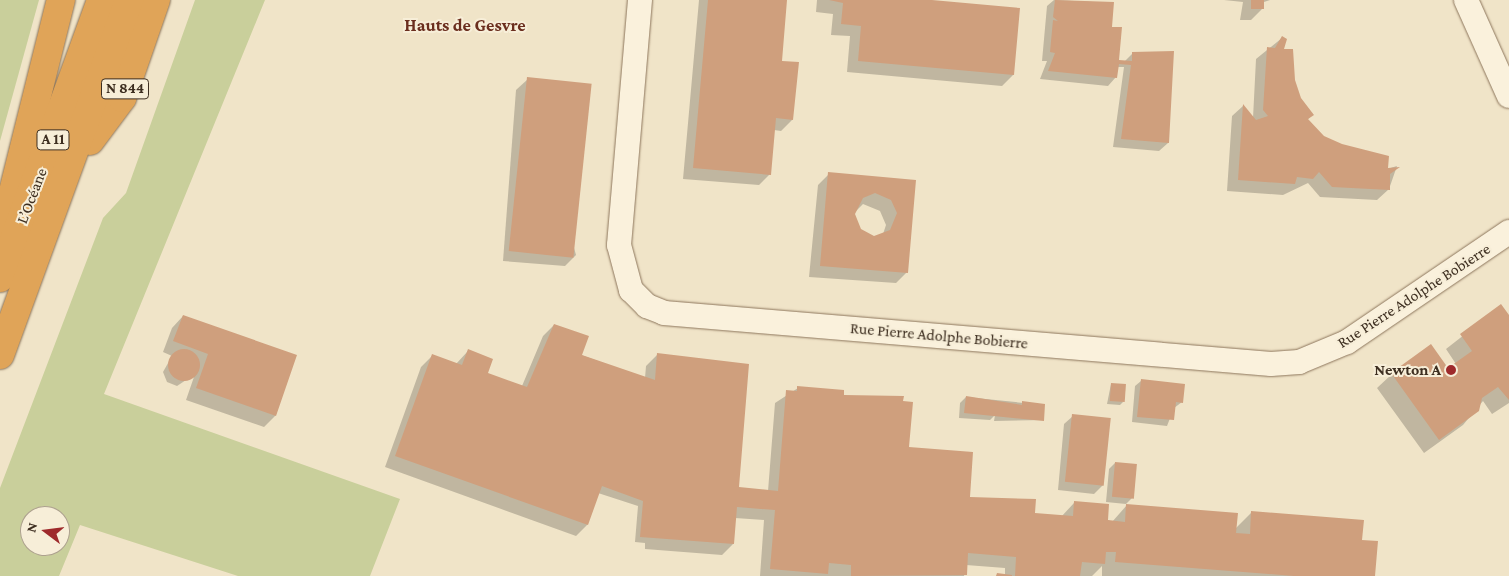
<!DOCTYPE html>
<html>
<head>
<meta charset="utf-8">
<style>
	body { margin:0 }
	#map { position:relative; width:1509px; height:576px; overflow:hidden; background:#f0e4c8; font-family:"Crimson Pro",serif }
	div>[style] { position:absolute }
	[style*='--x'] { left:calc(var(--x)*1px); top:calc(var(--y)*1px); width:calc(var(--w)*1px); rotate:calc(var(--a)*1deg) }
	.green>* { inset:0; background:#c9cf9b }
	.shadow>* { inset:0; background:#0003 }
	.building>* { inset:0; background:#cf9f7d; transform-origin:0 0 }
	.round { border-radius:50% }
	.roads { filter:drop-shadow(0 0 1px #8d765c) drop-shadow(0 0 1px #8d765c) }
	.street>* { height:24px; margin:-12px; padding:0 12px; transform-origin:12px; border-radius:12px; background:#faf1dc }
	.highway>* { height:28px; margin:-14px; padding:0 14px; transform-origin:14px; border-radius:14px; background:#e0a458 }
	.dots>* { width:14px; height:14px; translate:-50% -50%; box-sizing:border-box; border:2px solid #f7eed8; border-radius:50% }
	span { translate:-50% -50%; white-space:nowrap; text-align:center; line-height:1.15; -webkit-text-stroke:4px #f7eed8; paint-order:stroke }
	.shield-label span { padding:1px 4px; background:#f7eed8; border:1px solid; border-radius:4px; -webkit-text-stroke-width:0 }
	.shield-label { font-size:15px; color:#3d2e20; font-weight:700 }
	.street-label { font-size:16px; color:#3d2e20 }
	.poi-label { font-size:16px; color:#3d2e20; font-weight:700 }
	.right { translate:-100% -50%; text-align:right }
	.neighbourhood-label { font-size:18px; color:#6b2e1e; font-weight:700 }
	.north { position:absolute; left:20px; top:506px; width:50px; height:50px; box-sizing:border-box; background:#f7eed8; border:1px solid #ada18e; border-radius:50%; rotate:285deg; font-size:14px; font-weight:700; line-height:20px; text-align:center; color:#3d2e20 }
	.north::after { content:''; display:block; margin:auto; width:18px; height:22px; background:#9e2a2b; clip-path:polygon(50% 0,100% 100%,50% 72%,0 100%) }
</style>
</head>
<body>
<div id="map">
	<div class="green">
		<i style="clip-path:polygon(0 0,39px 0,0 141px)"></i>
		<i style="clip-path:polygon(evenodd,195px 0,265px 0,104px 394px,400px 499px,370px 576px,238px 576px,80px 525px,59px 576px,0 576px,0 488px,103px 218px,126px 193px,195px 0,30px 516px,60px 516px,60px 546px,30px 546px,30px 516px)"></i>
	</div>
	<div class="shadow">
		<i style="clip-path:polygon(699px 0,786px 0,780px 62px,792px 120px,781px 131px,774px 130px,770px 174px,759px 185px,683px 179px)"></i>
		<i style="clip-path:polygon(817px 0,919px 0,1019px 9px,1013px 75px,1002px 86px,847px 72px,850px 36px,831px 35px,833px 14px,816px 12px)"></i>
		<i style="clip-path:polygon(1054px 0,1113px 3px,1111px 28px,1118px 61px,1125px 61px,1133px 53px,1168px 143px,1159px 151px,1113px 147px,1124px 67px,1117px 67px,1116px 77px,1108px 86px,1040px 79px,1047px 61px,1042px 61px,1047px 6px)"></i>
		<i style="clip-path:polygon(1224px 0,1270px 0,1261px 3px,1262px 9px,1251px 20px,1240px 20px,1243px 2px)"></i>
		<i style="clip-path:polygon(1282px 38px,1282px 50px,1300px 99px,1312px 115px,1307px 120px,1323px 137px,1387px 169px,1397px 166px,1389px 189px,1377px 200px,1320px 197px,1308px 183px,1283px 195px,1227px 191px,1232px 116px,1243px 106px,1253px 118px,1256px 59px)"></i>
		<i style="clip-path:polygon(528px 79px,576px 255px,565px 266px,503px 261px,516px 90px)"></i>
		<i style="clip-path:polygon(evenodd,829px 174px,915px 181px,907px 272px,896px 283px,809px 277px,818px 185px,829px 174px,863px 204px,880px 211px,886px 225px,883px 234px,874px 237px,860px 230px,853px 214px,863px 204px)"></i>
		<i style="clip-path:polygon(1501px 306px,1509px 317px,1509px 403px,1492px 414px,1483px 401px,1463px 425px,1424px 453px,1377px 388px,1392px 374px,1447px 370px,1456px 364px,1446px 349px)"></i>
		<i style="clip-path:polygon(183px 316px,296px 356px,275px 416px,264px 427px,186px 400px,195px 374px,177px 386px,167px 382px,163px 372px,172px 356px,163px 352px,172px 328px)"></i>
		<i style="clip-path:polygon(554px 325px,581px 355px,645px 378px,646px 366px,657px 355px,737px 488px,768px 491px,775px 403px,798px 388px,843px 397px,968px 499px,1033px 517px,1061px 517px,1074px 503px,1112px 522px,1127px 505px,1235px 529px,1252px 512px,1361px 541px,1374px 576px,1102px 576px,1102px 566px,1092px 576px,996px 576px,1005px 575px,1005px 568px,966px 565px,964px 576px,760px 576px,764px 520px,735px 518px,733px 544px,722px 555px,645px 549px,645px 543px,635px 542px,638px 506px,598px 493px,587px 525px,576px 536px,385px 467px,421px 367px,432px 356px,456px 364px,468px 351px,486px 374px,522px 386px,543px 336px)"></i>
		<i style="clip-path:polygon(1141px 381px,1182px 402px,1174px 408px,1167px 426px,1132px 422px,1135px 386px)"></i>
		<i style="clip-path:polygon(1111px 384px,1123px 402px,1120px 405px,1107px 404px)"></i>
		<i style="clip-path:polygon(966px 397px,1044px 405px,1043px 420px,994px 421px,995px 415px,990px 420px,959px 418px,960px 403px)"></i>
		<i style="clip-path:polygon(1073px 416px,1103px 485px,1094px 494px,1058px 490px,1064px 424px)"></i>
		<i style="clip-path:polygon(1115px 463px,1132px 498px,1126px 504px,1106px 502px,1109px 469px)"></i>
	</div>
	<div class="building">
		<i style="clip-path:polygon(708px 0,787px 0,782px 61px,799px 62px,793px 120px,776px 118px,771px 175px,693px 168px)"></i>
		<i style="clip-path:polygon(829px 0,932px 0,1020px 8px,1014px 75px,858px 61px,861px 26px,841px 24px,843px 3px)"></i>
		<i style="clip-path:polygon(1055px 0,1114px 2px,1112px 27px,1122px 27px,1119px 60px,1132px 61px,1132px 52px,1174px 51px,1169px 143px,1121px 139px,1131px 65px,1119px 64px,1117px 78px,1048px 71px,1055px 53px,1050px 52px,1053px 20px,1058px 21px,1053px 17px)"></i>
		<i style="left:1251px;top:0;width:13px;height:9px"></i>
		<i style="clip-path:polygon(1282px 36px,1287px 39px,1284px 49px,1293px 49px,1295px 80px,1301px 98px,1314px 115px,1308px 119px,1324px 136px,1342px 144px,1389px 156px,1388px 168px,1400px 167px,1390px 174px,1390px 190px,1332px 187px,1319px 172px,1313px 179px,1297px 177px,1295px 184px,1238px 180px,1243px 104px,1256px 120px,1268px 116px,1263px 110px,1267px 47px,1275px 48px)"></i>
		<i style="left:527px;top:77px;width:65px;height:175px;rotate:6deg"></i>
		<i style="clip-path:polygon(evenodd,828px 172px,916px 180px,908px 273px,820px 266px,828px 172px,875px 193px,891px 200px,897px 213px,890px 230px,874px 236px,861px 229px,855px 214px,863px 198px,875px 193px)"></i>
		<i style="clip-path:polygon(1501px 304px,1509px 315px,1509px 400px,1498px 387px,1482px 398px,1479px 411px,1439px 440px,1391px 373px,1431px 344px,1448px 368px,1472px 351px,1460px 334px)"></i>
		<i style="clip-path:polygon(183px 315px,297px 355px,276px 416px,196px 388px,208px 354px,173px 341px)"></i>
		<i style="clip-path:polygon(554px 324px,589px 336px,582px 355px,655px 380px,657px 353px,749px 364px,739px 487px,778px 491px,786px 390px,797px 391px,797px 386px,844px 390px,844px 395px,904px 396px,903px 401px,913px 402px,909px 447px,973px 452px,970px 497px,1036px 499px,1035px 513px,1073px 516px,1074px 501px,1109px 504px,1108px 520px,1125px 522px,1126px 504px,1238px 513px,1236px 533px,1250px 534px,1251px 511px,1364px 520px,1362px 540px,1378px 541px,1375px 576px,1294px 576px,1115px 562px,1116px 552px,1106px 552px,1105px 564px,1082px 562px,1080px 576px,1015px 576px,1016px 557px,968px 553px,967px 575px,851px 576px,851px 565px,829px 563px,828px 574px,770px 569px,775px 510px,737px 507px,734px 544px,640px 537px,643px 501px,602px 486px,588px 525px,395px 456px,432px 354px,462px 365px,468px 349px,493px 359px,488px 373px,527px 387px)"></i>
		<i class="round" style="left:168px;top:349px;width:32px;height:32px"></i>
		<i style="clip-path:polygon(1141px 379px,1185px 384px,1183px 403px,1176px 402px,1174px 420px,1137px 417px)"></i>
		<i style="left:1111px;top:383px;width:15px;height:18px;rotate:4deg"></i>
		<i style="clip-path:polygon(966px 396px,1022px 405px,1022px 401px,1045px 404px,1044px 421px,964px 413px)"></i>
		<i style="left:1072px;top:414px;width:39px;height:68px;rotate:6deg"></i>
		<i style="left:1115px;top:462px;width:22px;height:35px;rotate:5deg"></i>
		<i style="clip-path:polygon(997px 573px,1012px 575px,1012px 576px,996px 576px)"></i>
	</div>
	<div class="roads">
		<div class="street">
			<i style="--x:640;--y:0;--w:246;--a:94.9"></i>
			<i style="--x:619;--y:245;--w:47;--a:75.1"></i>
			<i style="--x:631;--y:290;--w:23;--a:45"></i>
			<i style="--x:647;--y:306;--w:18;--a:22"></i>
			<i style="--x:664;--y:313;--w:609;--a:4.8"></i>
			<i style="--x:1271;--y:364;--w:28;--a:-4"></i>
			<i style="--x:1299;--y:362;--w:52;--a:-22.6"></i>
			<i style="--x:1347;--y:342;--w:196;--a:-34.2"></i>
			<i style="--x:1466;--y:0;--w:105;--a:65.9"></i>
		</div>
		<div class="highway">
			<i style="--x:90;--y:141;--w:54;--a:-53.3"></i>
			<i style="--x:122;--y:98;--w:104;--a:-70.9"></i>
			<i style="--x:5;--y:224;--w:231;--a:-76"></i>
			<i style="--x:0;--y:278;--w:296;--a:-70"></i>
			<i style="--x:0;--y:355;--w:378;--a:-70"></i>
		</div>
	</div>
	<div class="dots">
		<i style="left:1451px;top:370px;background:#9e2a2b"></i>
	</div>
	<div class="shield-label">
		<span style="left:125px;top:89px">N 844</span>
		<span style="left:53px;top:140px">A 11</span>
	</div>
	<div class="street-label">
		<span style="left:32px;top:196px;rotate:-69deg">L’Océane</span>
		<span style="left:1414px;top:296px;rotate:-33deg">Rue Pierre Adolphe Bobierre</span>
		<span style="left:939px;top:336px;rotate:5deg">Rue Pierre Adolphe Bobierre</span>
	</div>
	<div class="poi-label">
		<span class="right" style="left:1441px;top:370px">Newton A</span>
	</div>
	<div class="neighbourhood-label">
		<span style="left:465px;top:25px">Hauts de Gesvre</span>
	</div>
	<div class="north">N</div>
</div>
</body>
</html>
